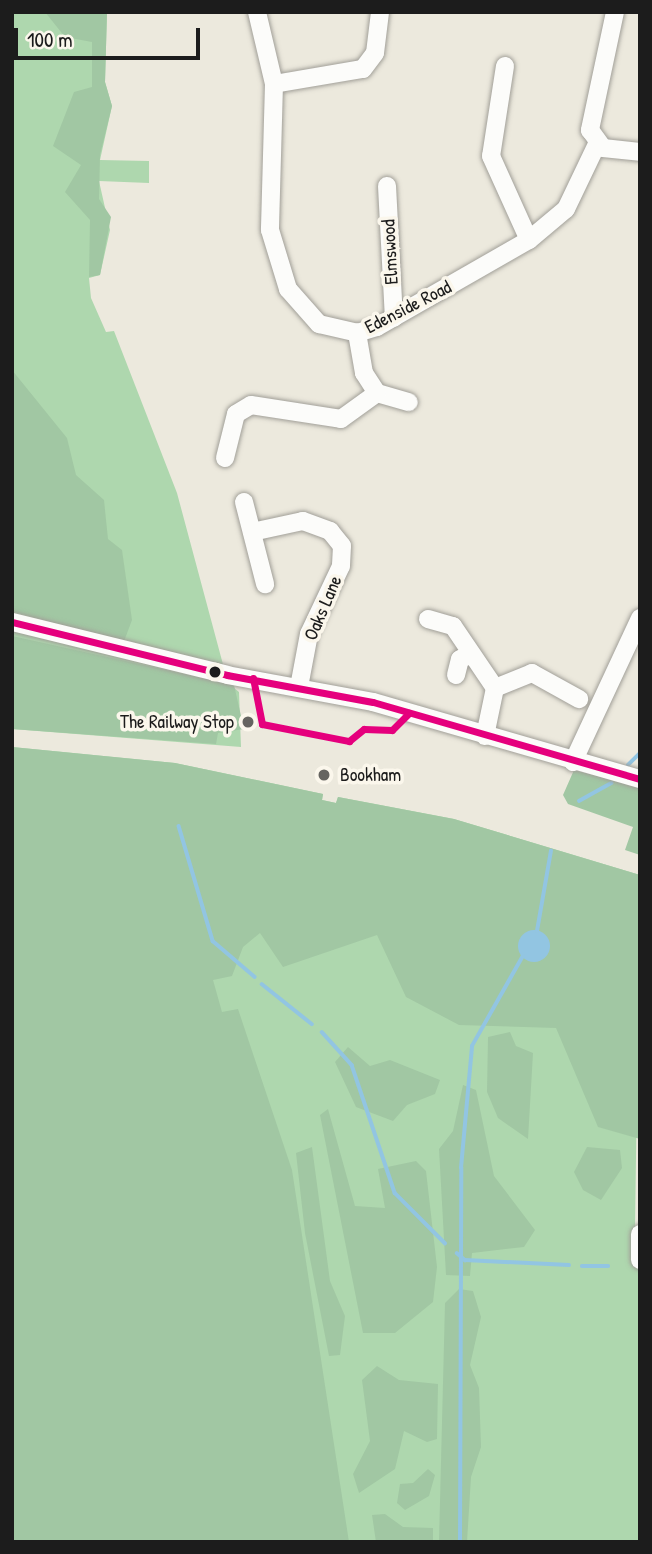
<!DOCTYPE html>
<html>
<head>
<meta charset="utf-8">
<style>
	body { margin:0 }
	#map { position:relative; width:652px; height:1554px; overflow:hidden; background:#ece9dd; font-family:"Patrick Hand",sans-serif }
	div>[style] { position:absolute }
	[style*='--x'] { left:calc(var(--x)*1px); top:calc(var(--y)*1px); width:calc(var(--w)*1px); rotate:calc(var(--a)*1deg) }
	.green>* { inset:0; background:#aed7ae }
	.forest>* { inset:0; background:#a1c7a3 }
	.water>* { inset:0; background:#92c5e2 }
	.round { border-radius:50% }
	.stream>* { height:3.5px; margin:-1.75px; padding:0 1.75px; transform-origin:1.75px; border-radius:1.75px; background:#92c5e2 }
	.roads { filter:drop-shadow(0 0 2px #a19f98) drop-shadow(0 0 2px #a19f98) }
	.minor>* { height:18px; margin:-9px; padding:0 9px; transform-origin:9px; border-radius:9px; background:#fcfcfa }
	.bus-1>* { height:7px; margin:-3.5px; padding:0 3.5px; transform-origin:3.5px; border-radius:3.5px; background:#e5007d }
	.dots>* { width:19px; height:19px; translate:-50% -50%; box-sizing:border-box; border:4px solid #fbf7ec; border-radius:50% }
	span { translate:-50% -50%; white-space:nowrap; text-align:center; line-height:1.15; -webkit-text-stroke:7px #fbf7ec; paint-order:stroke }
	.street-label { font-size:19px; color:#1c1c1c }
	.poi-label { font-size:19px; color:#1c1c1c }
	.right { translate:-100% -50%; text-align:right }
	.left { translate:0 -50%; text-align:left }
	.frame { position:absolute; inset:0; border:14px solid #1c1c1c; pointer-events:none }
	.scale { position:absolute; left:14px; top:28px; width:186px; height:32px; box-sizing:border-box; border:4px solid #1c1c1c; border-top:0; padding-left:9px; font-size:21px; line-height:24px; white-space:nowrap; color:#1c1c1c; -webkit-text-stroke:5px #fbf7ec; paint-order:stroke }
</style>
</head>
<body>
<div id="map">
	<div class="green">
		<i style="clip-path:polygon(14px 12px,107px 12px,105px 82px,112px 106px,100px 160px,149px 161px,149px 183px,99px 181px,110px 230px,100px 275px,89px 278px,91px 298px,106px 332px,114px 331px,177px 493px,228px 683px,239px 692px,241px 747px,12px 729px)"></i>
		<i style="clip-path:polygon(12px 747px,175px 763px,323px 794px,322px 800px,336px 803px,338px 797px,454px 819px,640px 875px,635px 1228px,640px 1229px,640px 1542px,12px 1542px)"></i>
	</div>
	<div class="forest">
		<i style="clip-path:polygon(45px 12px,107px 12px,105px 82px,112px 106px,100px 155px,99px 199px,111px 217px,100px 275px,89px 277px,90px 220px,65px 192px,81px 165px,53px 146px,74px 92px,92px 87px,92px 42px,65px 37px)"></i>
		<i style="clip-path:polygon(12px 370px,67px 438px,76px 475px,104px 500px,108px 539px,122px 550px,132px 620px,123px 644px,12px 611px)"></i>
		<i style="clip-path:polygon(12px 636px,234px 685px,244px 729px,218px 733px,216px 744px,12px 729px)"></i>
		<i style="clip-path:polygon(12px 747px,175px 763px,323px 794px,322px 800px,336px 803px,338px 797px,454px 819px,640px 875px,640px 1139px,598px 1127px,556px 1028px,459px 1025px,406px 997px,377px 935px,283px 967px,260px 933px,243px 947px,232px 976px,213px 980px,222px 1012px,238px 1009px,292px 1170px,349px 1542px,12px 1542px)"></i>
		<i style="clip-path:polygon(574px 770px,640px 787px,640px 855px,625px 850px,633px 827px,568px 804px,563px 795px)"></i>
		<i style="clip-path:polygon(510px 1032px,516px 1046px,533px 1053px,528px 1139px,498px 1118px,487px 1092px,488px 1037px)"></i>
		<i style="clip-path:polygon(348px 1047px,370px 1066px,390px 1060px,440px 1080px,435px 1094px,407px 1105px,393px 1121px,356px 1107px,335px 1062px)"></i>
		<i style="clip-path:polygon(463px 1085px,476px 1090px,494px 1176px,535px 1230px,524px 1247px,472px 1253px,470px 1276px,446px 1275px,439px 1149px,453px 1131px)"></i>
		<i style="clip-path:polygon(328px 1109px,355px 1206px,385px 1208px,378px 1169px,416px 1161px,426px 1171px,437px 1267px,433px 1302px,395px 1333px,363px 1333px,320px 1115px)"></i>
		<i style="clip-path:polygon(312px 1147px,330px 1281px,345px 1316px,340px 1355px,329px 1356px,305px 1233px,296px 1153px)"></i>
		<i style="clip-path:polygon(587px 1147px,620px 1150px,622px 1168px,601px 1200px,583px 1190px,574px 1172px)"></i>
		<i style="clip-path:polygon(459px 1289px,473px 1291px,481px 1317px,470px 1365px,479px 1388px,481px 1447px,471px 1477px,467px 1542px,439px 1542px,445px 1303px)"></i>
		<i style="clip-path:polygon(377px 1366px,399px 1380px,438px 1384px,437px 1439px,427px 1442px,404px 1431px,395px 1469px,359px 1493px,353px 1474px,370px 1441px,362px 1380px)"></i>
		<i style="clip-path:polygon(428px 1469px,435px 1475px,429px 1496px,405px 1510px,397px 1503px,400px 1484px,413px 1483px)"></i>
		<i style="clip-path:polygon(385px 1514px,403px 1527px,433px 1528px,433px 1542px,376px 1542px,372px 1515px)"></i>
	</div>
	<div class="water">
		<i class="round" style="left:518px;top:930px;width:32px;height:32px"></i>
	</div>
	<div class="stream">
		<i style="--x:628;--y:765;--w:17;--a:-45"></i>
		<i style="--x:579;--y:801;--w:37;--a:-29"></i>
		<i style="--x:179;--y:826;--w:120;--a:73.5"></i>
		<i style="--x:213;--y:941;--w:55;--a:40.6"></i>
		<i style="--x:537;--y:931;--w:81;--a:-80.1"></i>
		<i style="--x:262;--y:984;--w:64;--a:38.7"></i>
		<i style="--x:322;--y:1032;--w:45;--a:47.7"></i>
		<i style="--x:352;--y:1065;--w:135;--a:71.4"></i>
		<i style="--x:395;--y:1193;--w:71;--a:45"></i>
		<i style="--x:457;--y:1253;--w:11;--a:41"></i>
		<i style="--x:465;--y:1260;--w:104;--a:2.8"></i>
		<i style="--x:582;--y:1266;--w:26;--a:0"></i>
		<i style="--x:460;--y:1542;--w:374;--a:-89.8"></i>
		<i style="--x:461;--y:1168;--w:122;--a:-84.8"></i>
		<i style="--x:472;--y:1046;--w:103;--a:-60.5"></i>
	</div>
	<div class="roads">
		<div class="minor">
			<i style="--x:257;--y:12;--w:74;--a:76.7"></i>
			<i style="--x:274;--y:84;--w:146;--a:91.6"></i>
			<i style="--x:270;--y:230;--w:62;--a:73"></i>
			<i style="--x:288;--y:289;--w:47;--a:48.5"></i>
			<i style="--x:319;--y:324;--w:39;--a:13"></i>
			<i style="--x:357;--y:333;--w:21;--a:-17"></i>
			<i style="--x:377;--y:327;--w:175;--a:-29.8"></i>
			<i style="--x:529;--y:240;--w:48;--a:-40"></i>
			<i style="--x:566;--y:209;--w:72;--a:-64.5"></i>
			<i style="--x:615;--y:12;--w:121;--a:102"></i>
			<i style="--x:590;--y:130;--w:22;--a:54"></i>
			<i style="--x:603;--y:148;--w:37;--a:6"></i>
			<i style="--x:505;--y:66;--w:91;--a:98.8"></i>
			<i style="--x:491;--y:156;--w:92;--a:65.7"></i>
			<i style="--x:274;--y:84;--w:90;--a:-9.6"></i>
			<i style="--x:363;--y:69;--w:20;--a:-53"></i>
			<i style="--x:375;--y:53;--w:41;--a:-83"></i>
			<i style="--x:387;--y:186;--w:132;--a:87"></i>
			<i style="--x:377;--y:393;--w:33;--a:16"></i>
			<i style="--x:225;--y:458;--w:45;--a:-76"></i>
			<i style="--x:236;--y:414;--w:17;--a:-31"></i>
			<i style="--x:251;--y:405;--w:91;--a:8.8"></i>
			<i style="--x:341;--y:419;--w:44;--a:-35.8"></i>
			<i style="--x:377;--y:393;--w:24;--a:-123"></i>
			<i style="--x:364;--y:373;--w:41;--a:-99.9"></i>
			<i style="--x:244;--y:502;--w:85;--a:75.6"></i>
			<i style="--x:252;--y:532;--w:52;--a:-12.2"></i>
			<i style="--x:303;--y:521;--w:29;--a:20"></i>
			<i style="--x:330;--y:531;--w:19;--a:51"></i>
			<i style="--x:342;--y:546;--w:20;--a:93"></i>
			<i style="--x:341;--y:566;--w:75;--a:115.2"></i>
			<i style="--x:309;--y:634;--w:54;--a:100.7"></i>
			<i style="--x:428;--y:619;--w:26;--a:16"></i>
			<i style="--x:453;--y:626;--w:75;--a:55.9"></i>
			<i style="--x:495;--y:688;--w:49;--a:101.8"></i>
			<i style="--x:12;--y:622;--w:221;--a:13.8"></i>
			<i style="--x:227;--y:675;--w:148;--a:10.5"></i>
			<i style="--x:373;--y:702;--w:278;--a:16.1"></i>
			<i style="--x:456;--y:675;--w:16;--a:-76"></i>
			<i style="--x:460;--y:659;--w:11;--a:-22"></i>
			<i style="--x:495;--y:688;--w:40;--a:-22"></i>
			<i style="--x:532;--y:673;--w:54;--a:29"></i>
			<i style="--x:573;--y:762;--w:159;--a:-65"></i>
			<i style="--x:640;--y:1234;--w:26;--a:90"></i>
		</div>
	</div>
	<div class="bus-1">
		<i style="--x:12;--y:622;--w:221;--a:13.8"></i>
		<i style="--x:227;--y:675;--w:148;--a:10.5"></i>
		<i style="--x:373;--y:702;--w:278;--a:16.1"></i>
		<i style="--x:253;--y:678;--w:47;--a:78.9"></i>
		<i style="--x:262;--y:724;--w:89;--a:11.1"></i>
		<i style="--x:349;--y:741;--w:19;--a:-39"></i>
		<i style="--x:364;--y:729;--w:28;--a:2"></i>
		<i style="--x:392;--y:730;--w:24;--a:-45"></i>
	</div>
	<div class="dots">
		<i style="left:215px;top:672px;background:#1c1c1c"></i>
		<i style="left:248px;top:722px;background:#656460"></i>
		<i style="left:324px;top:775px;background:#656460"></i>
	</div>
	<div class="street-label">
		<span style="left:390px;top:252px;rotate:-93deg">Elmswood</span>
		<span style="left:408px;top:307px;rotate:-27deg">Edenside Road</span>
		<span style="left:323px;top:608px;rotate:-67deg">Oaks Lane</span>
	</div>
	<div class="poi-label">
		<span class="right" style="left:234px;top:722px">The Railway Stop</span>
		<span class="left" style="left:340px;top:775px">Bookham</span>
	</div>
	<div class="frame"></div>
	<div class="scale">100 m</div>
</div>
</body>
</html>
